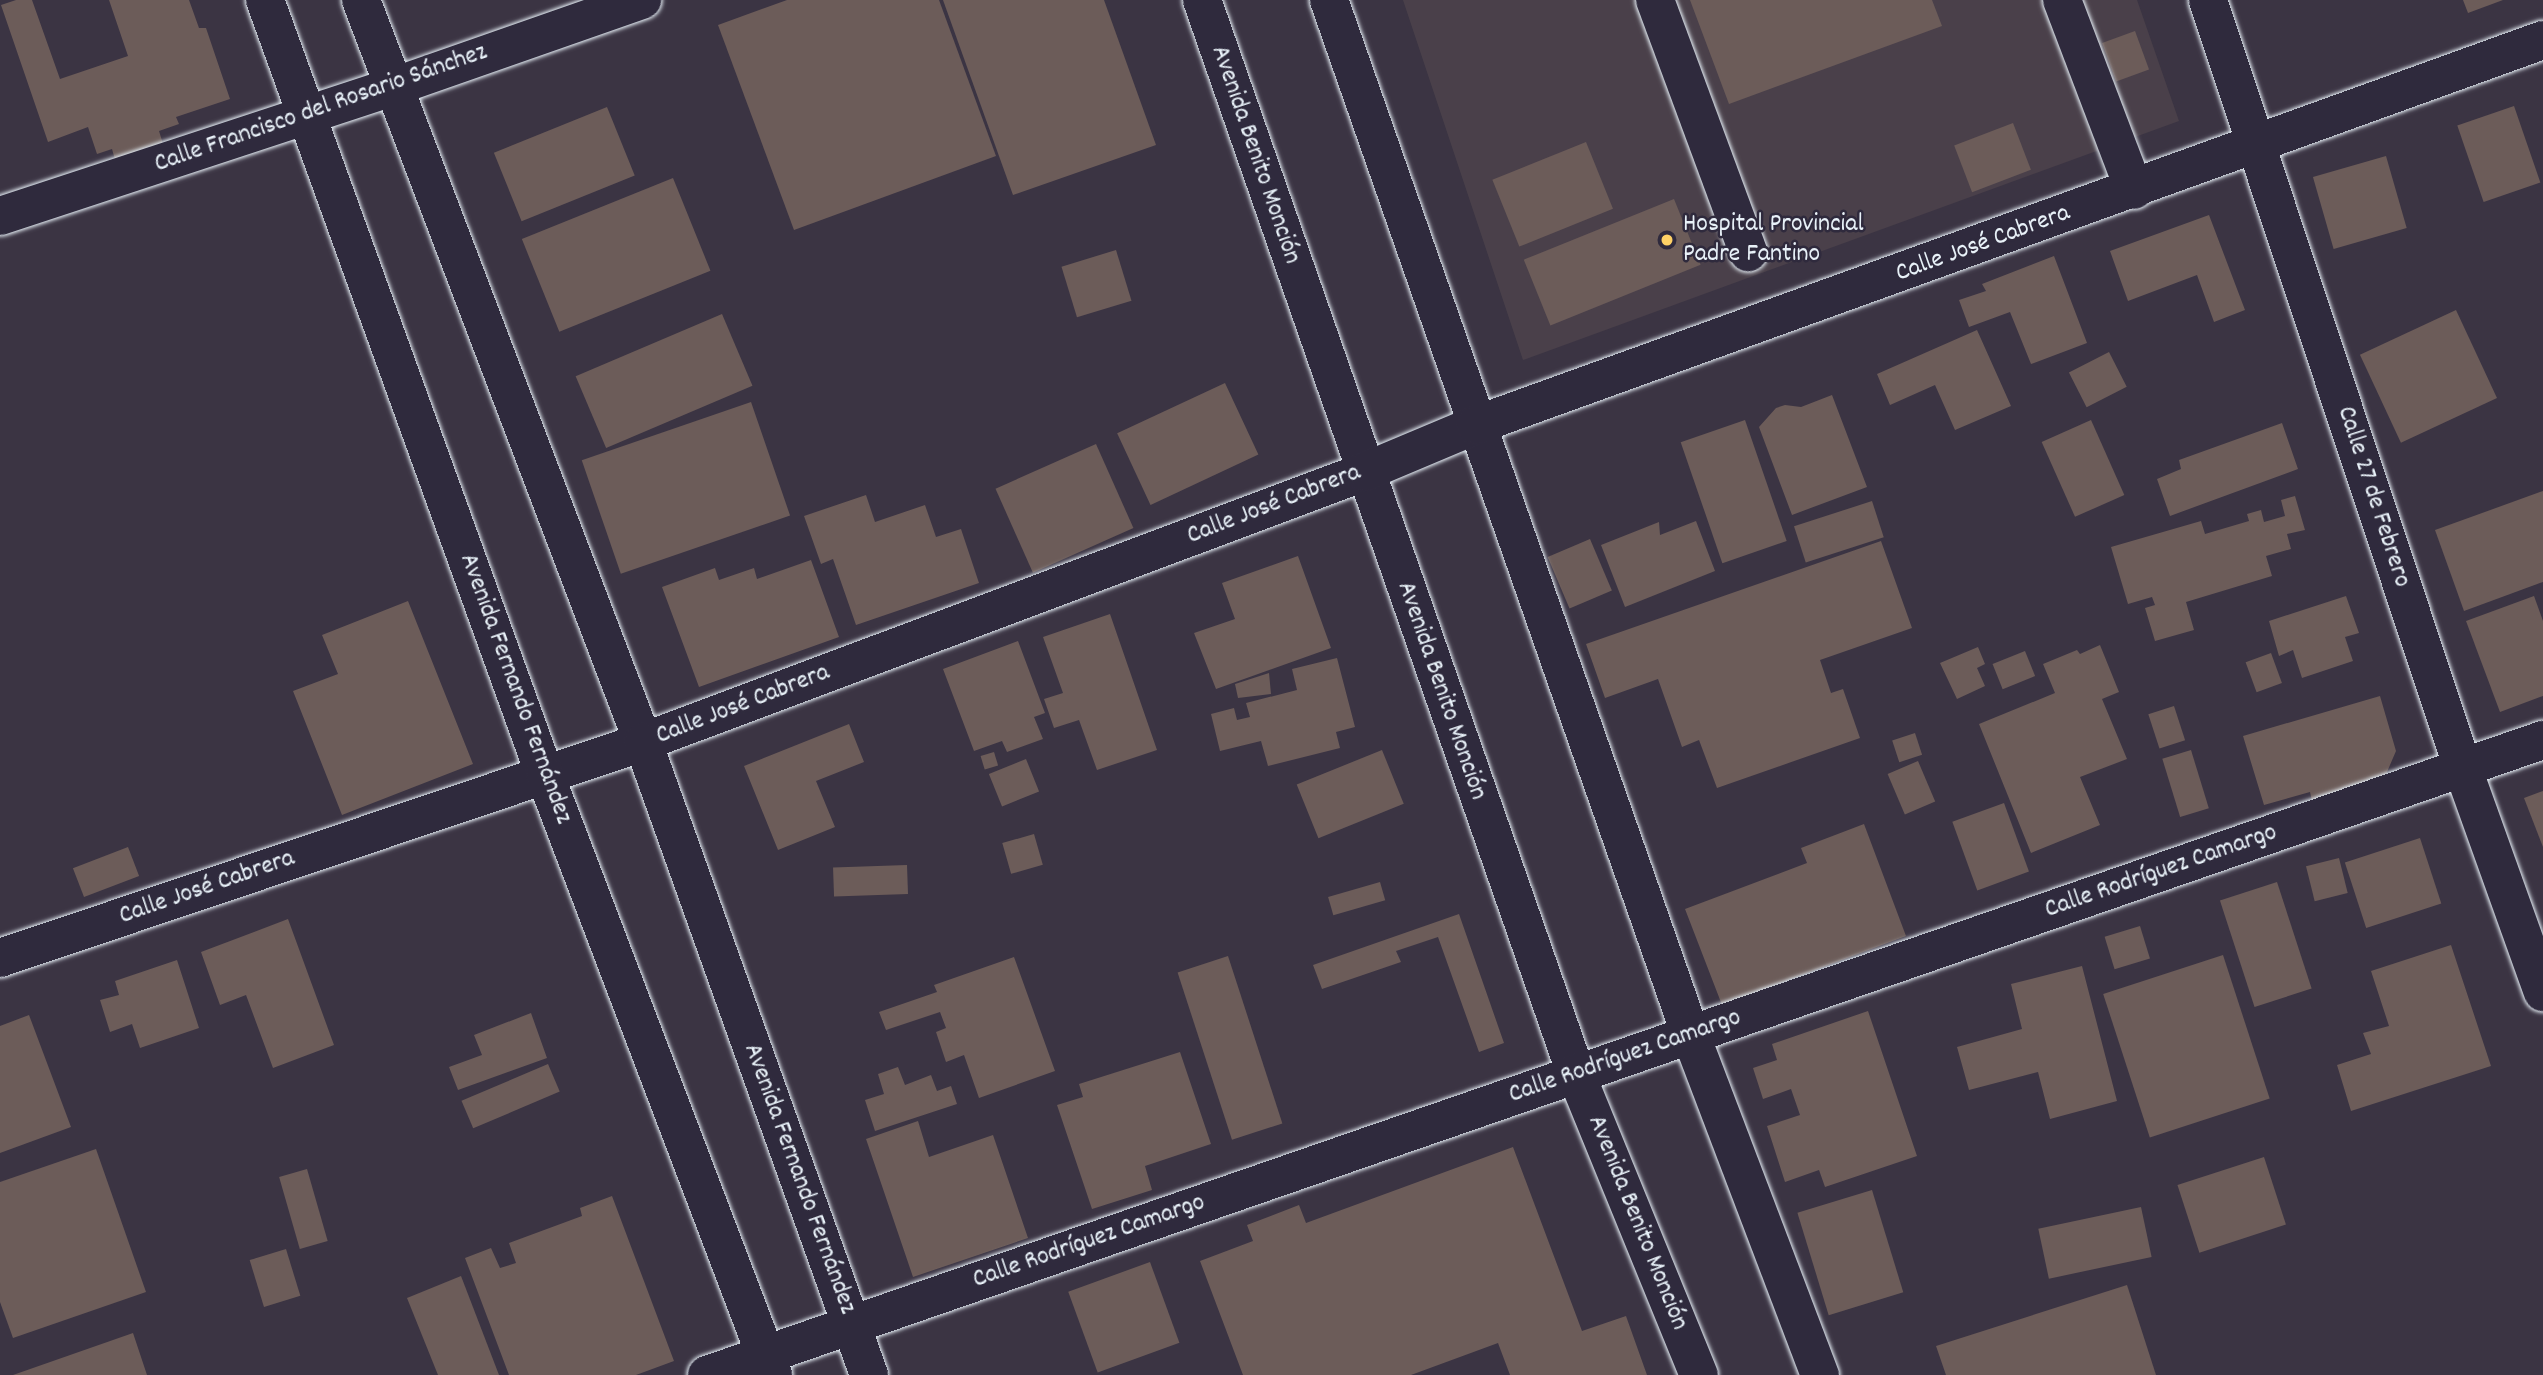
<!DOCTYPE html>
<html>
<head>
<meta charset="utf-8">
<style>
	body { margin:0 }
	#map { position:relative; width:2543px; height:1375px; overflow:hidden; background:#3b3443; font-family:Dekko,sans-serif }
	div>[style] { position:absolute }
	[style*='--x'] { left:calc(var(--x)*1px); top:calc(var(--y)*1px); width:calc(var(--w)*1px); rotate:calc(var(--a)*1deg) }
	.built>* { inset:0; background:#4a404a }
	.building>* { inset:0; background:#6c5c59; transform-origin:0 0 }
	.roads { filter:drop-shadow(0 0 2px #e8f1f8) drop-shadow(0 0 2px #e8f1f8) }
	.minor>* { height:38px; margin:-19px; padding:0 19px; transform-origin:19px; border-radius:19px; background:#2f2a3d }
	.major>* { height:38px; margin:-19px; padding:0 19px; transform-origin:19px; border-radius:19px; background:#2f2a3d }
	.dots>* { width:19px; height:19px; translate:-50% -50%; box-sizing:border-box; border:4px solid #2f2a3d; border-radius:50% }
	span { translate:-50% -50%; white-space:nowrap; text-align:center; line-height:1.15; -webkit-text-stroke:5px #2f2a3d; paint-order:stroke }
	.street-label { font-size:26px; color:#e8f1f8 }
	.poi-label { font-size:26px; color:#e8f1f8 }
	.left { translate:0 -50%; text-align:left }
</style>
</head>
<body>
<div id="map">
	<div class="built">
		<i style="clip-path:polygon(1403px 0,2137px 0,2179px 121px,1523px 360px)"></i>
	</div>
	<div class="building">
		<i style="clip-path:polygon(16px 0,32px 0,60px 79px,128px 56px,109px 0,189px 0,199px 28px,206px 28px,230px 99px,176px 117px,179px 124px,159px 131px,164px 147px,116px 163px,112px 149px,97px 154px,88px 127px,48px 142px,1px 5px)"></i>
		<i style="clip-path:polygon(787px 0,939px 0,996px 156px,794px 230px,718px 25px)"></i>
		<i style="clip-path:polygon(943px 0,1104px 0,1156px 145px,1013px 195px)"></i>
		<i style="clip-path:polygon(1690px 0,1932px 0,1942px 26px,1729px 104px)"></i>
		<i style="clip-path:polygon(2463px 0,2503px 0,2468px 13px)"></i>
		<i style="left:2135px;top:31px;width:41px;height:35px;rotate:70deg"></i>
		<i style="left:2514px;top:106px;width:81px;height:60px;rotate:71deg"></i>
		<i style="left:607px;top:107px;width:74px;height:122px;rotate:68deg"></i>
		<i style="left:2013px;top:123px;width:50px;height:63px;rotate:69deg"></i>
		<i style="left:1586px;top:142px;width:72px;height:101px;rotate:68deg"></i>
		<i style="left:2386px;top:156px;width:75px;height:76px;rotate:74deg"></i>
		<i style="left:673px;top:178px;width:100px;height:163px;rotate:68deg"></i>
		<i style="left:1674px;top:199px;width:71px;height:162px;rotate:68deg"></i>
		<i style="clip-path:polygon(2209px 215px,2245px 310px,2214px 322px,2197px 275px,2128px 301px,2110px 251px)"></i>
		<i style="left:1116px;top:250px;width:53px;height:57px;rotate:73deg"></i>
		<i style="clip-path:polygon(2054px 256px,2087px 343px,2031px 364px,2010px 312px,1969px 327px,1959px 300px,1986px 291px,1982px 284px)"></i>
		<i style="left:2456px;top:310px;width:97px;height:106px;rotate:65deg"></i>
		<i style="left:722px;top:314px;width:78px;height:159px;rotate:67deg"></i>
		<i style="clip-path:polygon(1977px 330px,2011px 406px,1955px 430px,1935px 385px,1890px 405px,1877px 374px)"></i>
		<i style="left:2109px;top:352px;width:39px;height:45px;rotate:63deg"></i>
		<i style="left:1225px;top:383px;width:79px;height:119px;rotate:65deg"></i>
		<i style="clip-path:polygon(1832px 395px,1867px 487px,1792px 515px,1759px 427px,1776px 408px,1785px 405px,1801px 407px)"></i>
		<i style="left:751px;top:402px;width:120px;height:179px;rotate:71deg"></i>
		<i style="left:1745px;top:420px;width:128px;height:68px;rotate:71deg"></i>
		<i style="left:2091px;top:420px;width:82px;height:54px;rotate:66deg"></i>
		<i style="clip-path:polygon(2282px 423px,2298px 469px,2170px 516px,2157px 479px,2181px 469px,2179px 460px)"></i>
		<i style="left:1096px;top:444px;width:92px;height:110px;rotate:66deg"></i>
		<i style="clip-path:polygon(2543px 491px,2543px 582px,2464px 611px,2435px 530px)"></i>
		<i style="clip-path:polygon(866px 495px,875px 522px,925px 505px,936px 537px,961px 529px,979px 583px,856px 625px,833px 559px,821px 564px,804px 516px)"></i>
		<i style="clip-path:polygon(2295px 496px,2305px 530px,2287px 534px,2291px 549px,2266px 556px,2272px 576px,2186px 602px,2194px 630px,2155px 641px,2145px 608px,2155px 605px,2152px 597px,2128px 604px,2111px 547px,2201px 521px,2205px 534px,2249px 521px,2247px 514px,2261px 510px,2264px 522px,2285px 516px,2281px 500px)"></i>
		<i style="left:1872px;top:501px;width:38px;height:82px;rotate:72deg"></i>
		<i style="clip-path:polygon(1696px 521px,1715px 571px,1625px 607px,1601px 545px,1659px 522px,1660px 535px)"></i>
		<i style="left:1590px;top:539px;width:56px;height:46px;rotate:67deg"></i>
		<i style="clip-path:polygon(1881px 541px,1912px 628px,1820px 660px,1831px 693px,1843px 689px,1860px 738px,1717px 788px,1699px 740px,1682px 747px,1658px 679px,1605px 698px,1586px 644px)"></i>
		<i style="clip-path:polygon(1298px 556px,1331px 648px,1216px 689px,1194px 633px,1235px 619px,1222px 583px)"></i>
		<i style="clip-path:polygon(811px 560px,839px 637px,699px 687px,662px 587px,715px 568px,719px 580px,754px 568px,757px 579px)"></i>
		<i style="clip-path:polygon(2346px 596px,2359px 633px,2345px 637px,2353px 661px,2302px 678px,2293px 650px,2279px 656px,2269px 621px)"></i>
		<i style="clip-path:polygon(2534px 596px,2543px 621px,2543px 696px,2500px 712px,2466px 621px)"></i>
		<i style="clip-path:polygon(408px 601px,473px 764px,342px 815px,293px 691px,338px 674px,322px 635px)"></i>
		<i style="clip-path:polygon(1110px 614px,1157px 750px,1097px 770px,1079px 720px,1054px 728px,1044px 699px,1063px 693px,1043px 637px)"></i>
		<i style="clip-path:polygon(1018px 641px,1045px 713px,1034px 717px,1043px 739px,1007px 752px,1002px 741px,974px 751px,943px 669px)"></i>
		<i style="clip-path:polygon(2100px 645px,2119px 692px,2102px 699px,2127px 759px,2080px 777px,2100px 825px,2031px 853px,1979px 724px,2055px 693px,2043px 664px,2077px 650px,2080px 654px)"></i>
		<i style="clip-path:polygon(1978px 647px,1985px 664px,1977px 668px,1985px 686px,1957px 699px,1940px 663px)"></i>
		<i style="left:2025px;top:651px;width:27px;height:35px;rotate:68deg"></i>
		<i style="left:2271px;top:653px;width:32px;height:27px;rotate:70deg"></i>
		<i style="clip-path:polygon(1337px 658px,1355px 727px,1336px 732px,1340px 748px,1268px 766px,1261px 741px,1220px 751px,1211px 714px,1234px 708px,1237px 720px,1250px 717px,1246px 703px,1297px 690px,1292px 669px)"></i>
		<i style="clip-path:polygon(1269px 673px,1271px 694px,1238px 698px,1235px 684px)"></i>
		<i style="clip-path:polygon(2380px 696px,2396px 751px,2384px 779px,2312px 801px,2310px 792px,2264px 805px,2243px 736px)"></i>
		<i style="left:2174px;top:706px;width:36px;height:27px;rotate:72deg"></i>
		<i style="clip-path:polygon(849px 724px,864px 762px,816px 781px,835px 827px,778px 850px,744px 766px)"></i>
		<i style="left:1915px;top:733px;width:23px;height:24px;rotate:72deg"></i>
		<i style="left:1382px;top:750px;width:58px;height:92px;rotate:68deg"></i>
		<i style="left:2191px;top:750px;width:61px;height:30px;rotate:73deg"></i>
		<i style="left:994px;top:752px;width:14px;height:14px;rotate:73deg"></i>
		<i style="left:1026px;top:759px;width:35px;height:40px;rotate:68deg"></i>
		<i style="left:1918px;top:761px;width:44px;height:33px;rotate:67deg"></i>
		<i style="clip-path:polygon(2543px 791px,2543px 847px,2524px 798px)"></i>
		<i style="left:2004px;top:803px;width:73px;height:55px;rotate:70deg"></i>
		<i style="clip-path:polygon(1864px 824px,1906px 936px,1722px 1005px,1685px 909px,1807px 863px,1801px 848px)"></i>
		<i style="left:1034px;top:834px;width:32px;height:33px;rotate:74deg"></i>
		<i style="left:2420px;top:838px;width:69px;height:79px;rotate:72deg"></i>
		<i style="left:128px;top:847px;width:31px;height:59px;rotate:69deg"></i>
		<i style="left:2339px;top:858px;width:36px;height:34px;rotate:76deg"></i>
		<i style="left:907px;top:865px;width:29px;height:74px;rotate:88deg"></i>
		<i style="left:1380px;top:882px;width:19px;height:54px;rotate:74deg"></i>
		<i style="left:2277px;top:882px;width:112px;height:60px;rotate:72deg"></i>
		<i style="clip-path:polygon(1459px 914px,1504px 1043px,1479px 1052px,1438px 937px,1396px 951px,1401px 962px,1322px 989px,1313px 965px)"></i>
		<i style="clip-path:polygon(288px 919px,334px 1045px,273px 1068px,246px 995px,220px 1005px,201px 952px)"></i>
		<i style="left:2140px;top:926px;width:34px;height:37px;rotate:73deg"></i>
		<i style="clip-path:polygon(2451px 945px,2491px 1066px,2351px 1111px,2337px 1065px,2371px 1054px,2363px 1033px,2389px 1026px,2371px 971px)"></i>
		<i style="left:2223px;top:955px;width:151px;height:126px;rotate:72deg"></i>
		<i style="left:1228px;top:956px;width:176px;height:53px;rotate:72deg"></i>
		<i style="clip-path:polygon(1014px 957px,1055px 1071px,979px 1098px,964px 1055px,946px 1062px,936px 1032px,946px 1028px,940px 1012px,886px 1030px,879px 1012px,937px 992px,934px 985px)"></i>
		<i style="clip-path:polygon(177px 960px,199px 1028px,140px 1048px,132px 1024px,110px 1032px,100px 1000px,119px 995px,115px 981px)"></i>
		<i style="clip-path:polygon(2082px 966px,2117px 1101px,2050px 1119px,2038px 1072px,1969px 1090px,1957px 1047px,2022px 1029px,2011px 984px)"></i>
		<i style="clip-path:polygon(1868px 1011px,1917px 1156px,1825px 1187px,1819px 1170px,1785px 1182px,1767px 1126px,1800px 1115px,1791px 1089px,1763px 1099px,1753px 1068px,1777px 1060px,1772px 1044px)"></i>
		<i style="clip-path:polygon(531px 1013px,547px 1058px,458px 1090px,449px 1067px,482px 1055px,474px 1035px)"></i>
		<i style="clip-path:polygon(29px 1015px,71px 1127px,0 1153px,0 1026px)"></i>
		<i style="clip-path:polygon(1180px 1052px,1211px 1144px,1145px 1166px,1152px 1190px,1092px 1209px,1057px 1105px,1083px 1097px,1079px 1084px)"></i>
		<i style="left:548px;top:1064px;width:30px;height:94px;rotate:67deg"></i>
		<i style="clip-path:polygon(898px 1067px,905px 1085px,931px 1075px,937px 1091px,951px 1086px,957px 1104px,875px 1131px,865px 1100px,884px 1094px,878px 1074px)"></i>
		<i style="clip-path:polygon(918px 1121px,929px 1157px,993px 1135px,1028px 1238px,913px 1277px,866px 1139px)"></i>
		<i style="clip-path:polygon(1513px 1147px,1582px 1331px,1626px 1316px,1647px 1375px,1510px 1375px,1498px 1343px,1411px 1375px,1243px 1375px,1200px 1261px,1253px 1241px,1247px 1225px,1299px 1205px,1306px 1223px)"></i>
		<i style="clip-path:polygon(96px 1149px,146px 1292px,13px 1338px,0 1302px,0 1182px)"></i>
		<i style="left:2264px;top:1157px;width:71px;height:91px;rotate:72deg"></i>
		<i style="left:307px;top:1169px;width:75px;height:29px;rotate:74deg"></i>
		<i style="left:1872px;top:1190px;width:107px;height:78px;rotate:73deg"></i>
		<i style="clip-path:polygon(612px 1196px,674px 1361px,636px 1375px,509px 1375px,465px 1258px,491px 1248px,500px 1268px,516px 1263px,509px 1243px,582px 1216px,580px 1208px)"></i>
		<i style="left:2141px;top:1207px;width:51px;height:105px;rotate:78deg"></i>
		<i style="left:286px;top:1249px;width:49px;height:38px;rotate:73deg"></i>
		<i style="left:1150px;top:1262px;width:86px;height:87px;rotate:70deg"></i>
		<i style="clip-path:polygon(461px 1276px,499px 1375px,438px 1375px,407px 1298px)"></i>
		<i style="clip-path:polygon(2127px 1285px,2156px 1375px,1946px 1375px,1936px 1346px)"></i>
		<i style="clip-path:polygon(133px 1333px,147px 1375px,13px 1375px)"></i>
	</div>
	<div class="roads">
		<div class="minor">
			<i style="--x:1202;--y:0;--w:1137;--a:70.8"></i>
			<i style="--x:1576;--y:1074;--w:325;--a:67.8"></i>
			<i style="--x:1329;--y:0;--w:1094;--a:70.74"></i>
			<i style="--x:1690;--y:1033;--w:366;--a:69.2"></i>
			<i style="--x:1655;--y:0;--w:269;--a:69.7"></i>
			<i style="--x:2062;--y:0;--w:203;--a:69.2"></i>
			<i style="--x:2208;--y:0;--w:810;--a:71.65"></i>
			<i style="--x:2463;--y:769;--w:237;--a:70.3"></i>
			<i style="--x:0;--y:216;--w:414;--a:-18.2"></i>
			<i style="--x:393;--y:87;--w:264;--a:-19.3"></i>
			<i style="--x:0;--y:958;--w:678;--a:-18.57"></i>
			<i style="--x:643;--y:742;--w:770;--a:-20.53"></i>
			<i style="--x:1364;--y:472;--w:121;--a:-22.8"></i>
			<i style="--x:1476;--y:425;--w:1134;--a:-19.84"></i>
			<i style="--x:707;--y:1375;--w:1943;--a:-19.08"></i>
		</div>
		<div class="major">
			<i style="--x:265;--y:0;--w:824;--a:70.14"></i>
			<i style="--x:545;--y:775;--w:642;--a:69.19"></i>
			<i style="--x:361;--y:0;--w:794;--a:69.19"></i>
			<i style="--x:643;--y:742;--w:672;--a:70.35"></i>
		</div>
	</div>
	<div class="dots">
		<i style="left:1667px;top:240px;background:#ffd166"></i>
	</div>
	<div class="street-label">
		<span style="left:321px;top:109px;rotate:-19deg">Calle Francisco del Rosario Sánchez</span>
		<span style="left:1255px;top:155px;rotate:71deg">Avenida Benito Monción</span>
		<span style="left:1983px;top:244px;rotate:-20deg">Calle José Cabrera</span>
		<span style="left:2373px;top:497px;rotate:72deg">Calle 27 de Febrero</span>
		<span style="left:1274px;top:505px;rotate:-21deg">Calle José Cabrera</span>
		<span style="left:515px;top:689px;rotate:70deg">Avenida Fernando Fernández</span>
		<span style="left:1441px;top:691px;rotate:71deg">Avenida Benito Monción</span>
		<span style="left:743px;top:705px;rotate:-21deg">Calle José Cabrera</span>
		<span style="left:2161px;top:872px;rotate:-19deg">Calle Rodríguez Camargo</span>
		<span style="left:207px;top:888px;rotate:-19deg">Calle José Cabrera</span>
		<span style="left:1625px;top:1057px;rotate:-19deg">Calle Rodríguez Camargo</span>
		<span style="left:799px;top:1179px;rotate:70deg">Avenida Fernando Fernández</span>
		<span style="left:1637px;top:1223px;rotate:68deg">Avenida Benito Monción</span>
		<span style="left:1089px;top:1242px;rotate:-19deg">Calle Rodríguez Camargo</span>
	</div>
	<div class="poi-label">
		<span class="left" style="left:1683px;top:240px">Hospital Provincial<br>Padre Fantino</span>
	</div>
</div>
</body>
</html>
